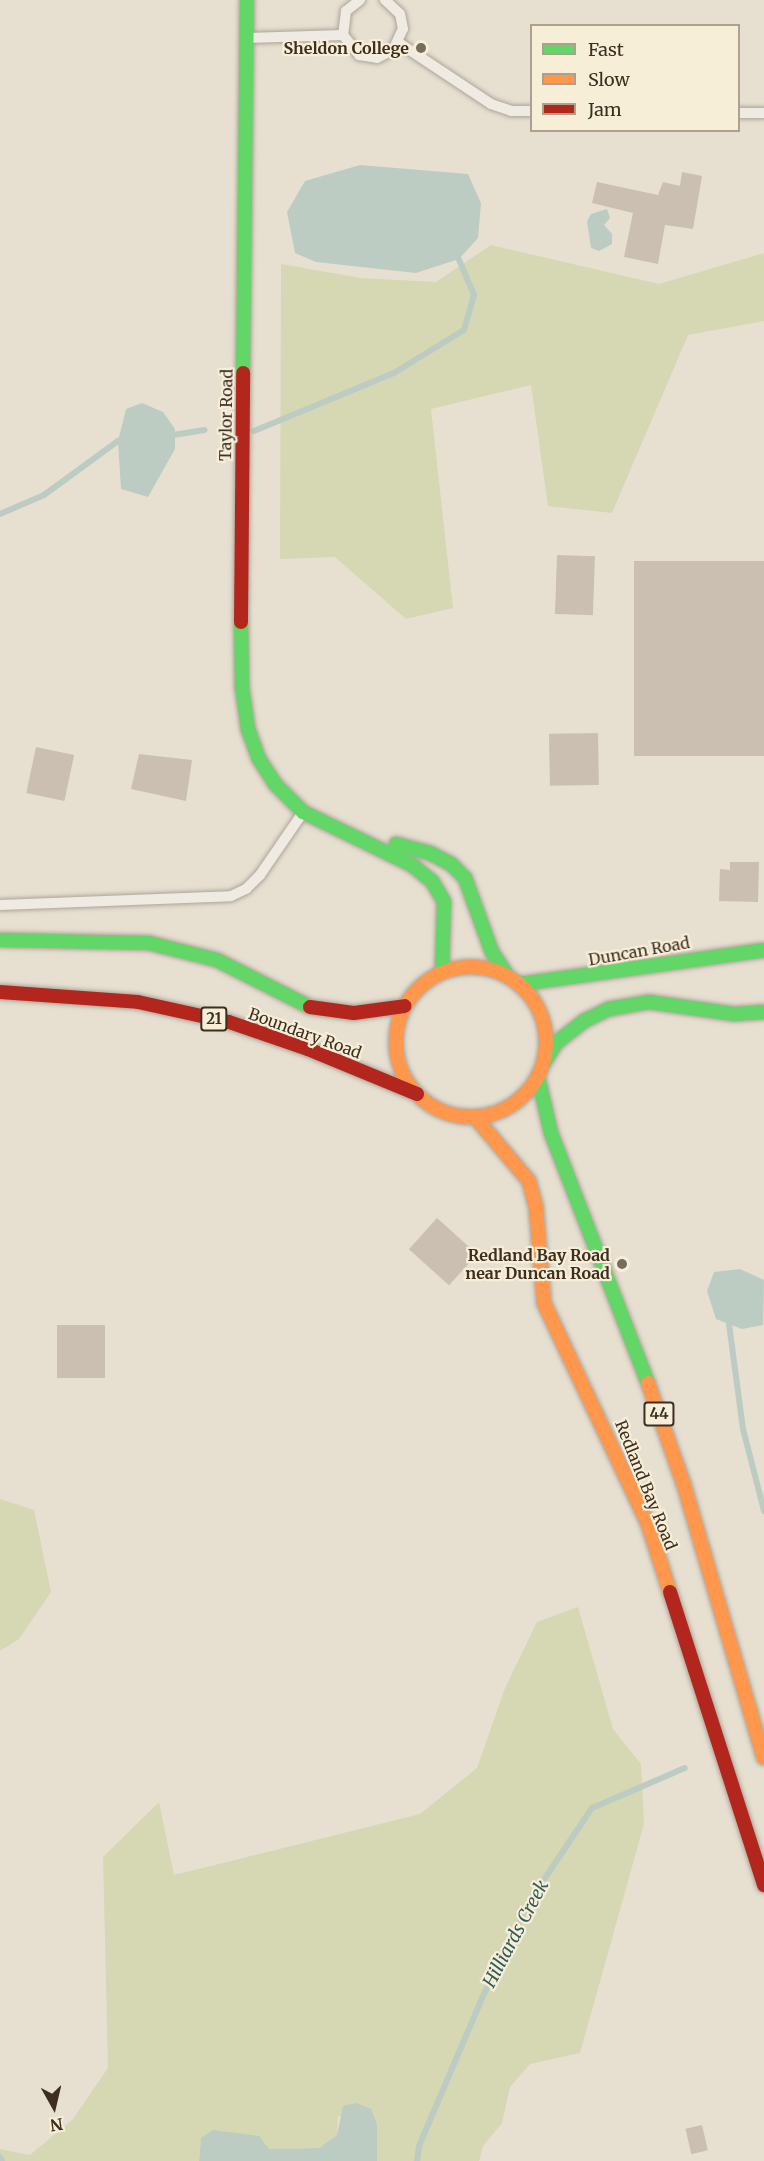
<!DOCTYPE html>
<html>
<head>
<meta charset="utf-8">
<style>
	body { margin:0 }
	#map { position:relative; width:764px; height:2161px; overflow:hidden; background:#e7e0d1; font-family:Merriweather,serif }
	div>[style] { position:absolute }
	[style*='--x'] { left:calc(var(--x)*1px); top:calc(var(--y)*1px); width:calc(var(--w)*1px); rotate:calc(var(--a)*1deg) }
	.green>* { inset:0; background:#d6d7b3 }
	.water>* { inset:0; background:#bcccc2 }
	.stream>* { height:6px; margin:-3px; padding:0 3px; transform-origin:3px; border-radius:3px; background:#bcccc2 }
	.building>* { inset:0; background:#cbbfb2; transform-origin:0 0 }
	.roads { filter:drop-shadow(0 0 2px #ada599) drop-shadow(0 0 2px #ada599) }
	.lane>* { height:10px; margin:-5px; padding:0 5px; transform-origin:5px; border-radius:5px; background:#efebe3 }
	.fast>* { height:14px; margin:-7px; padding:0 7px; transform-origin:7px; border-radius:7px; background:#63d668 }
	.slow>* { height:14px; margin:-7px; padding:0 7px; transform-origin:7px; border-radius:7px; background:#ff974d }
	.slow>.ring { margin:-7px; padding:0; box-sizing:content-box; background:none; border:14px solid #ff974d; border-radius:50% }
	.jam>* { height:14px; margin:-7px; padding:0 7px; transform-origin:7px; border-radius:7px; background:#b3261e }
	.dots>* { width:16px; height:16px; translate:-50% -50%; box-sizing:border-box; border:3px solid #f7eed8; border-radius:50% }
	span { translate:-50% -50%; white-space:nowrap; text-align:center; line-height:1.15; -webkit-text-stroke:4.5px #f7eed8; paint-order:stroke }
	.shield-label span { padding:2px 4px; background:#f7eed8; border:2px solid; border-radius:4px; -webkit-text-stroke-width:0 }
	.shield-label { font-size:15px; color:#3d2e20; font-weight:700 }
	.poi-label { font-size:16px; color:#3d2e20; font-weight:700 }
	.right { translate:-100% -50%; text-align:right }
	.street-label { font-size:16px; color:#3d2e20 }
	.water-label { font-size:18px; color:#2f5d5a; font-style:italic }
	.legend { position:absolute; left:530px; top:24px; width:210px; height:108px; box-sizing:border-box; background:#f7eed8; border:2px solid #ada18e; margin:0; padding:8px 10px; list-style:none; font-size:18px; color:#3d2e20 }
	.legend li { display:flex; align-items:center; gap:12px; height:30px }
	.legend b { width:30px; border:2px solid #ada18e }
	.north { position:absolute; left:24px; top:2077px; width:60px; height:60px; -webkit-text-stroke:4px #f7eed8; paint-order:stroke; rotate:172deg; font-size:16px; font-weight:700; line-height:24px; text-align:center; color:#3d2e20 }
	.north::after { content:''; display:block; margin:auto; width:21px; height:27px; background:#3d2e20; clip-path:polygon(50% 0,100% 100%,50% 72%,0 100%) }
</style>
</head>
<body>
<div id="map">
	<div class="green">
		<i style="clip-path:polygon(491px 245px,659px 284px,764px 253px,764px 321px,688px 335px,612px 513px,548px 506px,531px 385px,431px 409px,453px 608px,406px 619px,335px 557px,280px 559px,281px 264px,361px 278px,436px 282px)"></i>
		<i style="clip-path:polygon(0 1499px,34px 1510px,51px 1592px,19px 1639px,0 1651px)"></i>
		<i style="clip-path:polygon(578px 1607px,613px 1729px,641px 1764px,644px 1824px,580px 2053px,530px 2064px,510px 2087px,502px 2123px,483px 2146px,479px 2161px,377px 2161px,377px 2124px,338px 2116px,337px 2135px,319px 2148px,268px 2149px,201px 2138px,199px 2161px,0 2161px,0 2149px,30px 2155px,73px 2119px,108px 2068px,103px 1857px,159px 1802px,174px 1875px,420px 1814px,477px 1768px,505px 1688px,537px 1622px)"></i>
	</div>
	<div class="water">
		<i style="clip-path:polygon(360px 165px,468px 174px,481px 203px,478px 238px,459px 259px,416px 273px,316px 262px,295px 253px,287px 212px,305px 181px)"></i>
		<i style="clip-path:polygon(607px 209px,610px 218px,604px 225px,612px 234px,612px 244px,599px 251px,591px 248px,587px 221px,591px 214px)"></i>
		<i style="clip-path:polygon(142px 403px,163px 412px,175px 429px,175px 449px,148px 497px,121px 489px,118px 441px,126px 409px)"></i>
		<i style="clip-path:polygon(740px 1269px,764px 1280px,763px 1325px,742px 1329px,716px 1319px,707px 1291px,714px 1272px)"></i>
		<i style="clip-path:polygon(356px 2103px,371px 2109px,377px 2124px,377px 2161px,199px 2161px,201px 2138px,213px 2130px,259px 2136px,269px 2149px,319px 2148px,337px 2135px,343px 2106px)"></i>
	</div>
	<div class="stream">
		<i style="--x:254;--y:431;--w:152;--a:-22.5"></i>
		<i style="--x:394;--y:373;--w:82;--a:-31.6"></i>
		<i style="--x:464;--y:330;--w:36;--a:-74"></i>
		<i style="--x:474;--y:295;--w:39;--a:-113"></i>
		<i style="--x:167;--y:436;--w:38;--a:-9"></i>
		<i style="--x:0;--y:514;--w:48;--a:-23.4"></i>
		<i style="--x:44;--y:495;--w:92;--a:-36.1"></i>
		<i style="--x:118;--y:441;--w:6;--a:-9"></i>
		<i style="--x:729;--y:1324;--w:106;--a:82.4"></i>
		<i style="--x:743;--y:1429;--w:85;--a:75.6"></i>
		<i style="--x:0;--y:2157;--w:4;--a:63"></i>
		<i style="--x:417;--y:2161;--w:15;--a:-82"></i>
		<i style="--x:419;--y:2146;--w:161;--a:-66.9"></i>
		<i style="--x:482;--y:1998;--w:110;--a:-63.7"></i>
		<i style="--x:531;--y:1899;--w:110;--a:-56.2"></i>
		<i style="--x:592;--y:1808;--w:101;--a:-23.3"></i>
	</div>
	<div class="building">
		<i style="clip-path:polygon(682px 172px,702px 176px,693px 229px,665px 225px,658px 264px,624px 257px,633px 213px,592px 203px,597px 182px,658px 195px,663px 182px,680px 186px)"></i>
		<i style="left:557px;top:555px;width:38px;height:59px;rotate:2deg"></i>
		<i style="left:764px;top:561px;width:195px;height:130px;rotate:90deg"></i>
		<i style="left:598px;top:733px;width:52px;height:49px;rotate:89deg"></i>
		<i style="left:36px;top:747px;width:39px;height:47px;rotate:12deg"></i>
		<i style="clip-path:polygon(139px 754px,192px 760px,186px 801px,131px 789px)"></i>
		<i style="clip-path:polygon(730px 862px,759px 862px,758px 902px,719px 901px,720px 869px,730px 870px)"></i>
		<i style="left:437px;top:1218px;width:54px;height:42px;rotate:42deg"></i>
		<i style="left:57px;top:1325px;width:48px;height:53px"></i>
		<i style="left:702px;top:2125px;width:26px;height:17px;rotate:77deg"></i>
	</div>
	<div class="roads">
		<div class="lane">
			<i style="--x:360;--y:0;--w:18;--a:142"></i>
			<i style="--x:346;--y:11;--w:24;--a:97"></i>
			<i style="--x:343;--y:35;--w:26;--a:51"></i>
			<i style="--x:359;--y:55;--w:18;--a:9"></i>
			<i style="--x:377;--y:58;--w:18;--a:-27"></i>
			<i style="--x:393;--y:50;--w:23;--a:-65"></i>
			<i style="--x:403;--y:29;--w:15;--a:-101"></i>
			<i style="--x:400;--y:14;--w:21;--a:-137"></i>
			<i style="--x:247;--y:38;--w:96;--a:-1.8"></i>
			<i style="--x:399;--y:43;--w:110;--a:33.5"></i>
			<i style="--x:491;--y:104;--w:21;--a:19"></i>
			<i style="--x:511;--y:111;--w:21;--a:0"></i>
			<i style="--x:738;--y:113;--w:26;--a:0"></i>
			<i style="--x:0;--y:905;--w:231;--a:-2.2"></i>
			<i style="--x:231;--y:896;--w:17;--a:-25"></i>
			<i style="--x:246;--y:889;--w:20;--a:-45"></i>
			<i style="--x:260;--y:875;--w:74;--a:-55.5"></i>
		</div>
		<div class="fast">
			<i style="--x:243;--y:373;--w:373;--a:-89.4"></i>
			<i style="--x:241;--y:622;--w:65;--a:89.1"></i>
			<i style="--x:242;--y:687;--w:42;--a:81.9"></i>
			<i style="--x:248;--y:729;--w:32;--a:70"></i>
			<i style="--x:259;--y:759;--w:30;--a:57"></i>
			<i style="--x:275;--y:784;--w:40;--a:45"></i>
			<i style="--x:303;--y:812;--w:121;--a:25.9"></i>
			<i style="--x:412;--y:865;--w:26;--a:39"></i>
			<i style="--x:432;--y:881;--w:24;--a:60"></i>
			<i style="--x:444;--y:902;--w:70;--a:91.6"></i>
			<i style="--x:396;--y:844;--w:35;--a:15"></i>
			<i style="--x:430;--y:853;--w:24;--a:28"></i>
			<i style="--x:451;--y:864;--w:20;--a:45"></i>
			<i style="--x:465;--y:878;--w:79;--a:70"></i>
			<i style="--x:492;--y:952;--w:27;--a:57"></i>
			<i style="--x:0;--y:940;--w:149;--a:1.2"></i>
			<i style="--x:149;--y:943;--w:70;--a:14"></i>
			<i style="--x:217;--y:960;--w:104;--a:26.8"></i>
			<i style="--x:520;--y:984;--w:246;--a:-7.9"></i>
			<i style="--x:543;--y:1064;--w:25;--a:-58"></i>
			<i style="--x:556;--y:1043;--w:36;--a:-38"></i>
			<i style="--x:584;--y:1021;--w:28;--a:-26"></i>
			<i style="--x:609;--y:1009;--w:41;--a:-9.9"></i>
			<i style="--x:649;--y:1002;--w:86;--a:8"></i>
			<i style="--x:734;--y:1014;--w:30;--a:-4"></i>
			<i style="--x:538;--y:1077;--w:57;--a:76.9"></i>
			<i style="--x:551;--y:1133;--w:268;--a:68.8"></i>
		</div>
		<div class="slow">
			<i class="ring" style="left:396px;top:967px;width:136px;height:136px"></i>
			<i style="--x:475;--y:1117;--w:84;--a:49.8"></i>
			<i style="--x:529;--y:1181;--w:27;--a:75"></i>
			<i style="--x:536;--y:1207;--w:96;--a:85.2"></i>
			<i style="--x:544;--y:1303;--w:244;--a:64.8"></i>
			<i style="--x:648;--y:1524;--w:71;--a:72.1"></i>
			<i style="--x:648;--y:1383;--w:108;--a:70.6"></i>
			<i style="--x:684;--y:1485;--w:284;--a:73.7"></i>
		</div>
		<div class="jam">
			<i style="--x:241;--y:622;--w:249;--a:-89.5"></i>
			<i style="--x:0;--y:992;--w:138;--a:4.1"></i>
			<i style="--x:138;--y:1002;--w:93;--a:12.4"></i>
			<i style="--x:229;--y:1022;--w:83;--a:18.9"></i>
			<i style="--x:308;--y:1049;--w:118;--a:22.4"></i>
			<i style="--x:310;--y:1007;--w:44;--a:7.8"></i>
			<i style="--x:354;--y:1013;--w:51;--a:-7.8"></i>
			<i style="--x:670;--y:1592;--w:308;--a:72.2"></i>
		</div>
	</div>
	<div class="dots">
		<i style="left:421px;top:48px;background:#786c5e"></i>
		<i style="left:622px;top:1264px;background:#786c5e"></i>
	</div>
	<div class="shield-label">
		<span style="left:214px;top:1019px">21</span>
		<span style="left:659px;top:1414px">44</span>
	</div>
	<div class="poi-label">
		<span class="right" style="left:409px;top:48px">Sheldon College</span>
		<span class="right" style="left:610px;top:1264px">Redland Bay Road<br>near Duncan Road</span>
	</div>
	<div class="street-label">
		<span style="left:226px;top:415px;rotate:-89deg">Taylor Road</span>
		<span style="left:639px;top:951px;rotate:-10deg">Duncan Road</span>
		<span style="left:305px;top:1033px;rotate:20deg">Boundary Road</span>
		<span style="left:646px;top:1485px;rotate:68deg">Redland Bay Road</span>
	</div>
	<div class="water-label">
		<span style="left:516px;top:1934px;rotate:-62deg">Hilliards Creek</span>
	</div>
	<ul class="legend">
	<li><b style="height:8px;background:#63d668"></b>Fast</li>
	<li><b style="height:8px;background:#ff974d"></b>Slow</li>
	<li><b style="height:8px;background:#b3261e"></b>Jam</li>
	</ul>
	<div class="north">N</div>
</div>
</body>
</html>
